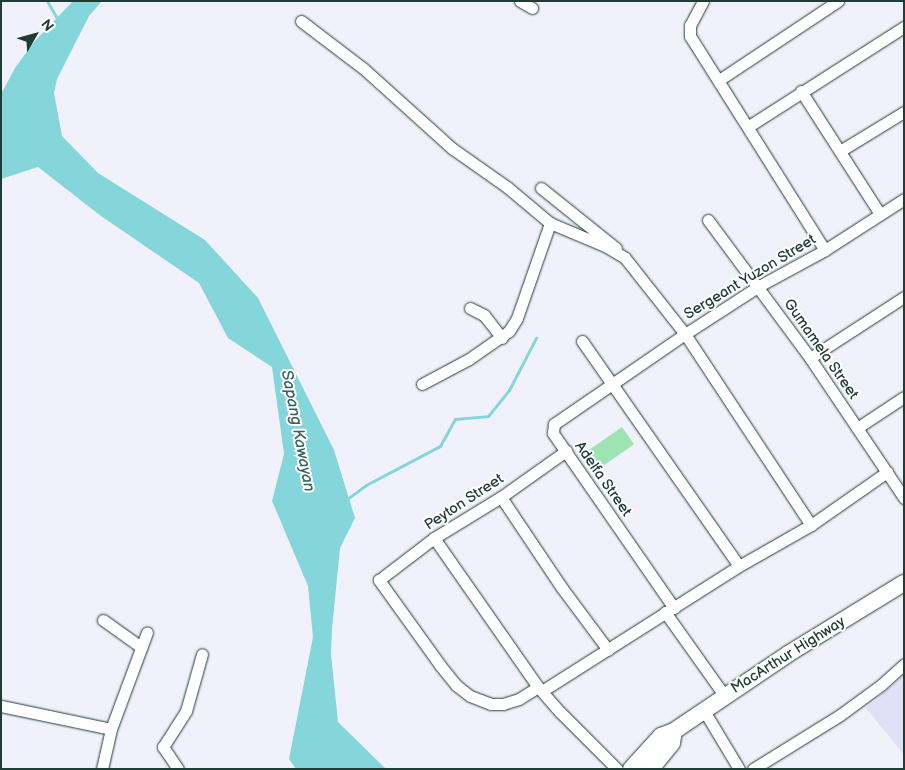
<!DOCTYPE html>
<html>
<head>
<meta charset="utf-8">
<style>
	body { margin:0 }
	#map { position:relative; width:905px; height:770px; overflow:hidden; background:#f1f1fb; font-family:"Balsamiq Sans",sans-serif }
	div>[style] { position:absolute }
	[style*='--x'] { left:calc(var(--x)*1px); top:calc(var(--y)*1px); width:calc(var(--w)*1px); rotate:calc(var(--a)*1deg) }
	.built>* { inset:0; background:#e1e0f6 }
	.green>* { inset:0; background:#9de4b2; transform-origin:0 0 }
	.water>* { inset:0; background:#85d6db }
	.stream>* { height:3px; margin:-1.5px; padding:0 1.5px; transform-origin:1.5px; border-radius:1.5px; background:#85d6db }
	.roads { filter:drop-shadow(0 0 1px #1f3d34) drop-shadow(0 0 1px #1f3d34) }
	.minor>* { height:11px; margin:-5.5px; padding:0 5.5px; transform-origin:5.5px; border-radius:5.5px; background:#fff }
	.highway>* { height:16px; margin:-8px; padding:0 8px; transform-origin:8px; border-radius:8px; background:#fff }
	span { translate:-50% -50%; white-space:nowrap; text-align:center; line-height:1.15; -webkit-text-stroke:4px #fff; paint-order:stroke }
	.street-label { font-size:15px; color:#1f3d34 }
	.water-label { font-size:16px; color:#38635e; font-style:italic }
	.frame { position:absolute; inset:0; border:2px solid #1f3d34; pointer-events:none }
	.north { position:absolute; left:10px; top:10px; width:50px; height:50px; -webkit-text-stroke:4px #fff; paint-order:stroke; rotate:52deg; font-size:14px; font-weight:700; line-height:20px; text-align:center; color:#1f3d34 }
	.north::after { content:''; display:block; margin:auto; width:18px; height:22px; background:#1f3d34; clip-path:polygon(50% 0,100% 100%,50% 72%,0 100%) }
</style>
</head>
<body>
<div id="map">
	<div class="built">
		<i style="clip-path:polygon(904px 675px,904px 755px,866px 708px)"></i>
	</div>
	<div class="green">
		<i style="left:622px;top:427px;width:21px;height:42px;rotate:55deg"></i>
	</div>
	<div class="water">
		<i style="clip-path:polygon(73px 1px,102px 1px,89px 16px,57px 79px,54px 93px,62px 136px,98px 173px,205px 240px,258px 298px,334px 450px,355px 518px,340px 548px,332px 629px,331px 654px,338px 722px,386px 769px,296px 769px,289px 759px,313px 637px,308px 586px,272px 501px,284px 454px,272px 367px,228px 338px,199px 283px,101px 216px,38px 167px,1px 179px,1px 94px,15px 68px,34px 42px)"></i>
	</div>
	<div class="stream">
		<i style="--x:47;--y:1;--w:22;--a:60"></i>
		<i style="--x:347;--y:499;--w:24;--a:-36"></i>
		<i style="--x:366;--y:485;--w:84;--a:-27.8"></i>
		<i style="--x:440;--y:446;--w:31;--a:-61"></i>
		<i style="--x:455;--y:419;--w:33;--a:-5"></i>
		<i style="--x:488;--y:416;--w:33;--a:-51"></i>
		<i style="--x:509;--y:390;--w:59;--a:-62.6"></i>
	</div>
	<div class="roads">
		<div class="minor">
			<i style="--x:520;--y:1;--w:14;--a:30"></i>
			<i style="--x:703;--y:1;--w:27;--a:118"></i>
			<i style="--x:690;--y:25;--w:11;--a:90"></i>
			<i style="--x:690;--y:36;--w:253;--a:57.8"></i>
			<i style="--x:301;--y:21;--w:79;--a:37.3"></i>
			<i style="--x:364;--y:69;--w:120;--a:42"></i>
			<i style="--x:453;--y:149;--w:66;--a:35.1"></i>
			<i style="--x:507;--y:187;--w:56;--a:39.9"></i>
			<i style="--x:550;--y:223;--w:62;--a:22.8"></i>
			<i style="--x:607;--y:247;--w:21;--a:31"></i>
			<i style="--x:625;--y:258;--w:97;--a:51.7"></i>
			<i style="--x:685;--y:334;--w:229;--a:56.6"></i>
			<i style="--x:719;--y:80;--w:143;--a:-33.6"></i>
			<i style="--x:801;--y:91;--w:146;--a:57.3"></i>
			<i style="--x:749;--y:126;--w:184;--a:-32.6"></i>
			<i style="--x:840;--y:151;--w:75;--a:-31.4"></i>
			<i style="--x:541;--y:188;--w:96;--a:38.7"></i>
			<i style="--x:708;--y:220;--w:172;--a:53.5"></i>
			<i style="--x:810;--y:358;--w:169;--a:56.1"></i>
			<i style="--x:470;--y:308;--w:16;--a:27"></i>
			<i style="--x:484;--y:315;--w:29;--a:52"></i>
			<i style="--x:582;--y:341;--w:274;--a:55.1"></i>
			<i style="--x:810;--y:358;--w:112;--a:-33"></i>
			<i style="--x:422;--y:384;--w:53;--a:-28"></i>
			<i style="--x:469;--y:359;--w:49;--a:-35"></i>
			<i style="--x:509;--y:331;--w:15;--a:-58"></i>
			<i style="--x:517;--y:318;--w:101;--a:-70.8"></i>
			<i style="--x:857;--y:428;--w:56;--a:-33.4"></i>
			<i style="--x:501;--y:497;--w:110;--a:56.2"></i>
			<i style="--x:562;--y:588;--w:77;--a:53.4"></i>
			<i style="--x:434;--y:538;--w:182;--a:55.1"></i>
			<i style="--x:538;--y:687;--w:33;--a:49"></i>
			<i style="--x:560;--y:712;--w:81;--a:45"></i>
			<i style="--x:674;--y:608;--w:213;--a:-124.7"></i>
			<i style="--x:553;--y:433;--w:9;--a:-84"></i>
			<i style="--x:554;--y:424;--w:159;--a:-34.5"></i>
			<i style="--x:685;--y:334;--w:88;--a:-33"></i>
			<i style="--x:759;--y:286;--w:75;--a:-28.6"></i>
			<i style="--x:825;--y:250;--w:94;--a:-32.8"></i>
			<i style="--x:665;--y:612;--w:102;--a:54.6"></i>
			<i style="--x:103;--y:620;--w:47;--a:35.4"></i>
			<i style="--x:538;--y:687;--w:22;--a:148"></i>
			<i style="--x:519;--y:699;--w:17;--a:163"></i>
			<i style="--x:503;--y:704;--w:12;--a:180"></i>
			<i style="--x:491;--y:704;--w:22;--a:-159"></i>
			<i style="--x:470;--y:696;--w:18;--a:-142"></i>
			<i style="--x:456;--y:685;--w:26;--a:-129"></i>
			<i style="--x:440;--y:665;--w:105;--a:-125.7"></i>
			<i style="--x:379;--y:580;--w:69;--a:-37.4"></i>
			<i style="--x:434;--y:538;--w:79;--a:-31.5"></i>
			<i style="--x:501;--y:497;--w:80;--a:-35.3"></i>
			<i style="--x:542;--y:691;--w:233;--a:-32.4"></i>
			<i style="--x:739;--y:566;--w:83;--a:-29.7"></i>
			<i style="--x:811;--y:525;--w:93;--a:-34.9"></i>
			<i style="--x:1;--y:706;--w:112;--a:11.8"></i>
			<i style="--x:703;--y:709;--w:70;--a:59"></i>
			<i style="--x:102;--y:769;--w:41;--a:-77.3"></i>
			<i style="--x:111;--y:729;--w:103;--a:-69.6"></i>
			<i style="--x:178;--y:769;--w:27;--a:-124"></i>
			<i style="--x:163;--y:747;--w:43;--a:-57.4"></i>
			<i style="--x:186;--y:711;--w:59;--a:-74.3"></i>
			<i style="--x:753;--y:769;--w:102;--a:-31.8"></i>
			<i style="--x:840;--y:715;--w:51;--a:-36.2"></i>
			<i style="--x:881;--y:685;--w:31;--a:-42"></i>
		</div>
		<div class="highway">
			<i style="--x:631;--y:769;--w:45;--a:-47.7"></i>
			<i style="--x:661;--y:736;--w:14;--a:-21"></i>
			<i style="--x:674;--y:731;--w:138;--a:-34"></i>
			<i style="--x:788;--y:654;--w:136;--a:-31.5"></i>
			<i style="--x:651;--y:769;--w:33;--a:-51"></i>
			<i style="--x:672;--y:743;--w:12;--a:-81"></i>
		</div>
	</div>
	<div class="street-label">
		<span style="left:750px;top:277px;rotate:-31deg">Sergeant Yuzon Street</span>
		<span style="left:821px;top:349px;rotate:55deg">Gumamela Street</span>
		<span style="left:603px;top:479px;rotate:55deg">Adelfa Street</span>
		<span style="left:464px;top:502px;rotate:-33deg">Peyton Street</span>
		<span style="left:788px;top:655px;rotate:-32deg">MacArthur Highway</span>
	</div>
	<div class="water-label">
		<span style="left:297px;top:431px;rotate:79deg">Sapang Kawayan</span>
	</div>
	<div class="frame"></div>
	<div class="north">N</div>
</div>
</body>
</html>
